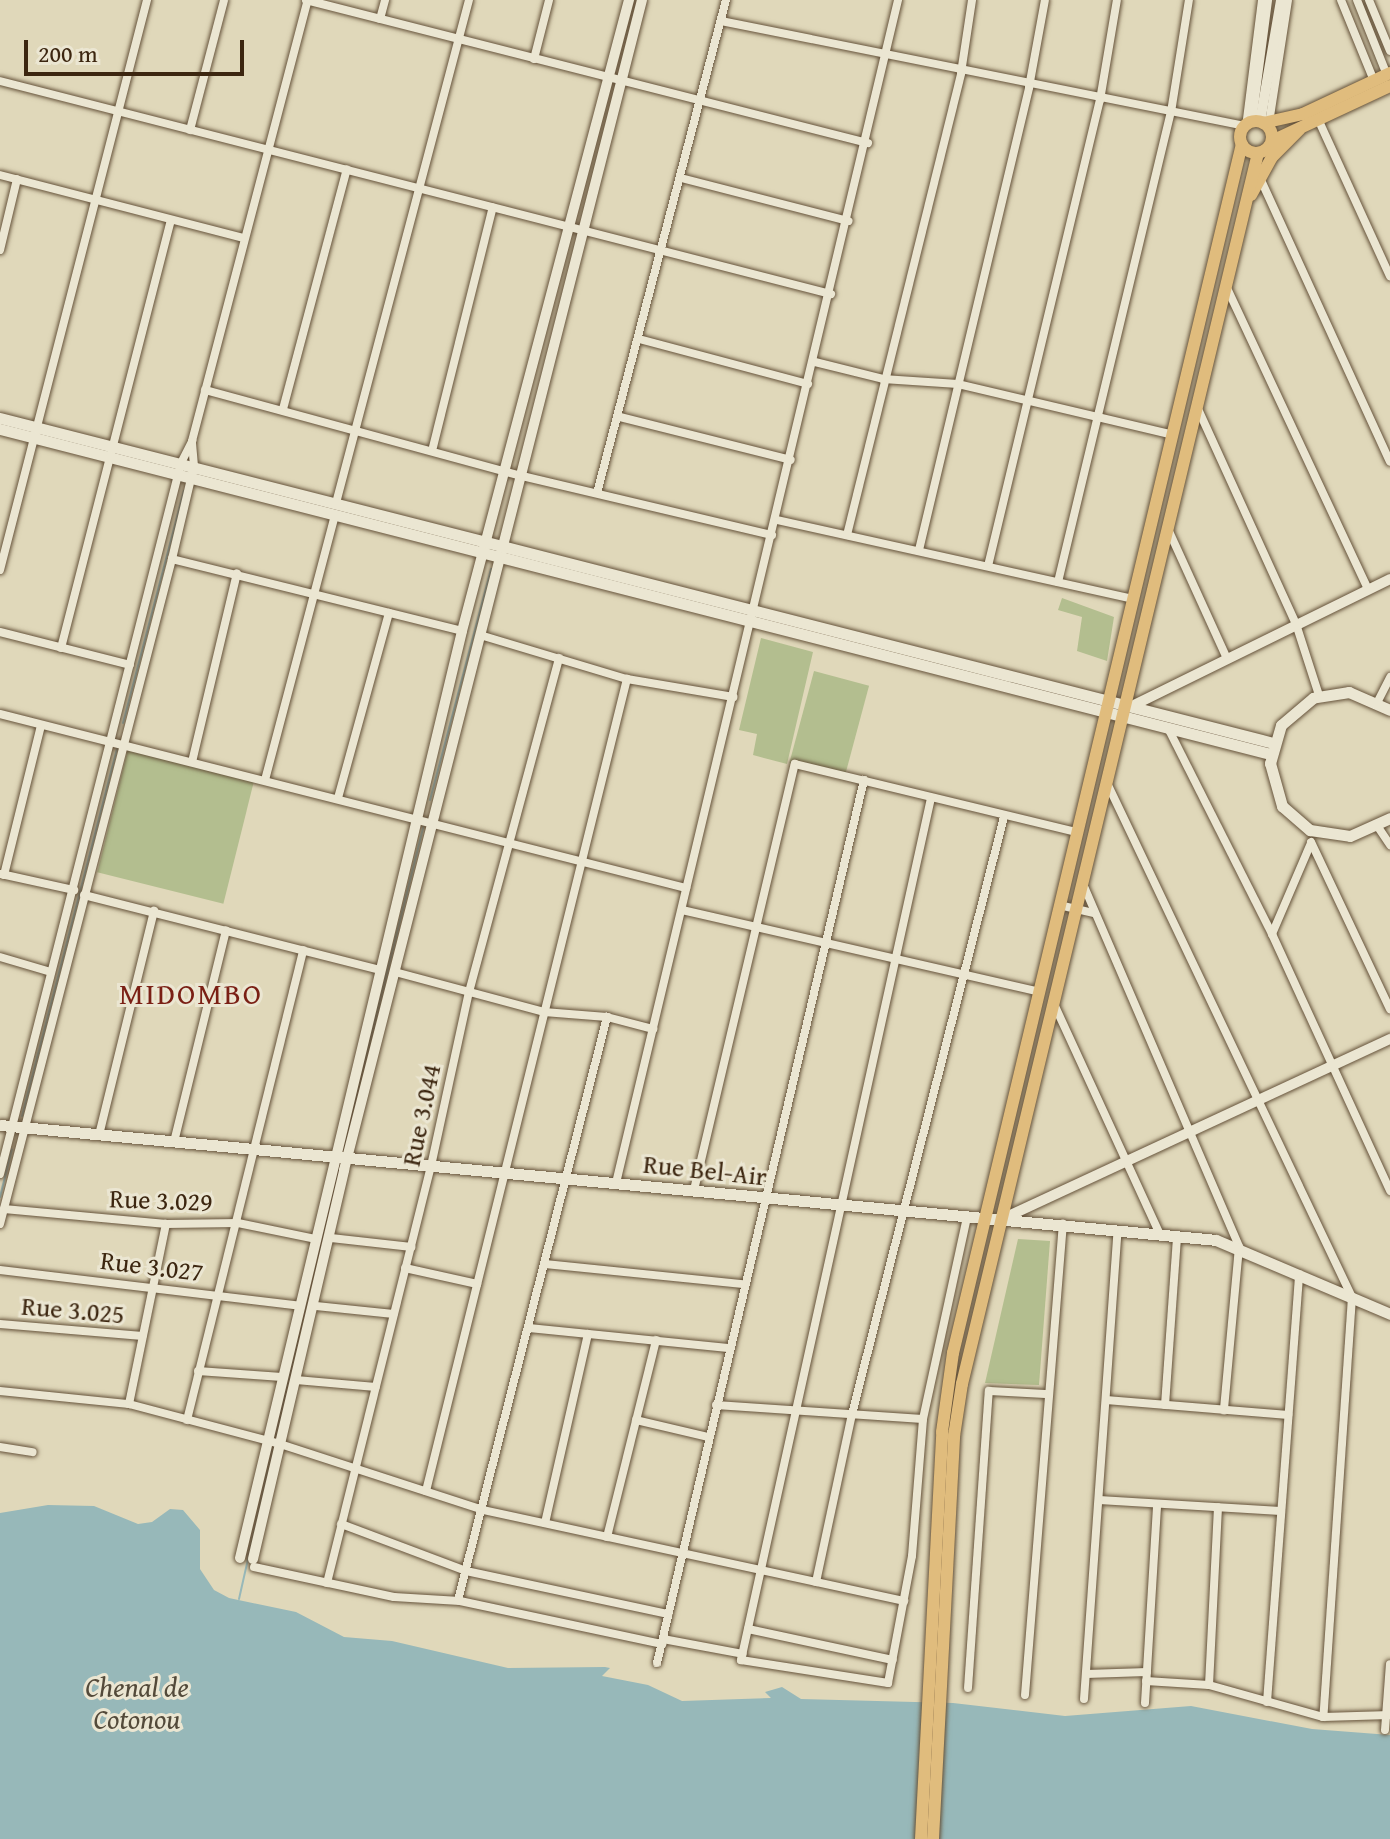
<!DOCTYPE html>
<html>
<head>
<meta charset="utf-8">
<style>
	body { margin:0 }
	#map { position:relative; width:1390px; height:1839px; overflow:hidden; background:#e0d8ba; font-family:"Gentium Book Plus",serif }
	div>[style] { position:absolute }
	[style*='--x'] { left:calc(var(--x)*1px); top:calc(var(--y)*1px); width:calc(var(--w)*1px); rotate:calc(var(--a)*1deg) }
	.green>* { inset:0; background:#b3be8f; transform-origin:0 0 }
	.water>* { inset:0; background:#97b8b9 }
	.stream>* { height:2px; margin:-1px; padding:0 1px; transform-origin:1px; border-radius:1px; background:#97b8b9 }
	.roads { filter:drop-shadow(0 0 2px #65523a) drop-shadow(0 0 2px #65523a) }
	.minor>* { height:8px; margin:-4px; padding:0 4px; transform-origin:4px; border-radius:4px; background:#ebe6d2 }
	.tertiary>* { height:10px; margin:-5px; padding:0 5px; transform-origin:5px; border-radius:5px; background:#ebe6d2 }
	.secondary>* { height:11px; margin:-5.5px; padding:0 5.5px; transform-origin:5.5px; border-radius:5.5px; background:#ebe6d2 }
	.primary>* { height:12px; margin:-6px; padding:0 6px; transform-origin:6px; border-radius:6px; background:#e0bc7d }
	.primary>.ring { margin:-6px; padding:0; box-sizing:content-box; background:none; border:12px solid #e0bc7d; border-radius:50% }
	span { translate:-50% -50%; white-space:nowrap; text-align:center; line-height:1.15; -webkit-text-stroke:6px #ebe6d2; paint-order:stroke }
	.street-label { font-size:26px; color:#3c2610 }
	.water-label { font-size:28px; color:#534a3a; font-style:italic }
	.quarter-label { font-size:30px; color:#7a1f14; letter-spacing:2px }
	.scale { position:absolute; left:24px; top:40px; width:220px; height:36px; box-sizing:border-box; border:4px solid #3c2610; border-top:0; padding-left:10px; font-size:24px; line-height:28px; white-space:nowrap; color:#3c2610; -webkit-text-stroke:6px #ebe6d2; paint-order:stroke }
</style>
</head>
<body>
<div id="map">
	<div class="green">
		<i style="clip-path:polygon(1062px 598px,1114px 617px,1107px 661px,1077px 651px,1082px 617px,1058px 610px)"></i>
		<i style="clip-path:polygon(761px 638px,813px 652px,787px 764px,753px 755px,757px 734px,739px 730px)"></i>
		<i style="left:814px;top:671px;width:57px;height:95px;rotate:15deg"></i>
		<i style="left:128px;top:749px;width:130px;height:127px;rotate:14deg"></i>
		<i style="clip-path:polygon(1018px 1239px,1050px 1241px,1039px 1385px,985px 1383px)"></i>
	</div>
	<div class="water">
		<i style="clip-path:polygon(48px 1505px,94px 1506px,138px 1524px,152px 1522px,170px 1509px,183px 1510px,200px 1530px,200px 1569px,214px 1590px,229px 1598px,296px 1612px,344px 1637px,392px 1641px,508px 1668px,605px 1667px,610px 1668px,602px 1676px,648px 1685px,682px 1701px,771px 1698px,765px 1692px,782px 1687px,801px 1699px,953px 1703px,1065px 1716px,1191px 1706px,1312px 1729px,1390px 1735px,1390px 1839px,0 1839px,0 1513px)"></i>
	</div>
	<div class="stream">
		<i style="--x:123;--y:723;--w:240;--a:-75.3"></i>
		<i style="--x:430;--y:800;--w:239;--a:-75.2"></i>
		<i style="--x:22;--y:1116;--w:380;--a:-75.5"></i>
		<i style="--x:349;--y:1125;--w:309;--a:-76"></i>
		<i style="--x:0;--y:1197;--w:49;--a:-76"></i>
		<i style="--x:276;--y:1437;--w:130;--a:-77.6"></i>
		<i style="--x:239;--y:1599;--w:155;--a:-77.3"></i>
	</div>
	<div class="roads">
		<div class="minor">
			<i style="--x:306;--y:0;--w:580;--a:14.28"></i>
			<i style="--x:1341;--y:0;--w:87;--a:67.8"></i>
			<i style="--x:1357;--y:0;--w:81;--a:68.2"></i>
			<i style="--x:1369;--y:0;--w:55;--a:67.6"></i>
			<i style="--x:380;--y:19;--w:20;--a:-75"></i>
			<i style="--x:721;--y:21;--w:534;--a:11.33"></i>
			<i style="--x:534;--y:59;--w:61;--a:-75.7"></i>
			<i style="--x:0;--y:81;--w:858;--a:14.38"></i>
			<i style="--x:1247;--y:119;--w:120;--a:-82.8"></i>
			<i style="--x:1318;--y:119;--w:173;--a:65.4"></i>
			<i style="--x:1269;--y:123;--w:124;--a:-81.2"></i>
			<i style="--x:190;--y:130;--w:134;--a:-75.3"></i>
			<i style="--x:0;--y:175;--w:252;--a:14.5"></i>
			<i style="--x:681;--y:178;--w:173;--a:14.4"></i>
			<i style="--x:1260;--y:178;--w:312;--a:65.4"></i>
			<i style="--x:0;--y:250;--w:73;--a:-76.5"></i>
			<i style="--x:1226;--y:286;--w:335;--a:64.9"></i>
			<i style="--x:639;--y:339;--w:175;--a:14.9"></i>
			<i style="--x:815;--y:362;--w:70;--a:14"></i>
			<i style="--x:883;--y:379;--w:75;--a:3.8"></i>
			<i style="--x:958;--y:384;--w:221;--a:13.3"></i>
			<i style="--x:205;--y:390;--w:328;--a:15.2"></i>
			<i style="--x:522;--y:476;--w:257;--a:13.3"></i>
			<i style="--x:283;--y:409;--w:248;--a:-75.1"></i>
			<i style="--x:1198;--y:409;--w:236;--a:65.5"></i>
			<i style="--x:1296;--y:624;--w:75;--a:72.1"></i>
			<i style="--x:620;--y:417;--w:176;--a:14.1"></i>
			<i style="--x:433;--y:447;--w:247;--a:-76"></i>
			<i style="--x:597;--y:493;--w:510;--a:-75.34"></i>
			<i style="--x:336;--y:503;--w:520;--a:-75.19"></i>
			<i style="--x:777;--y:520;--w:365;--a:12.5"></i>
			<i style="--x:1168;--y:529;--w:140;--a:65.5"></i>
			<i style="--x:847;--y:535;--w:476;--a:-76.1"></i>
			<i style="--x:961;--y:73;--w:74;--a:-81.4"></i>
			<i style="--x:919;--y:550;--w:476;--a:-76.6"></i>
			<i style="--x:1029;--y:87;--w:88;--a:-79.6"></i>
			<i style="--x:172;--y:559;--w:299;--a:13.9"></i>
			<i style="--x:988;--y:566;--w:479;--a:-76.5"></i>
			<i style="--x:1100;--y:100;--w:101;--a:-80.4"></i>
			<i style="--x:0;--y:570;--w:589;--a:-75.54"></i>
			<i style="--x:1058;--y:582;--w:483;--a:-76.5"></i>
			<i style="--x:1171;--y:112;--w:113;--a:-80.9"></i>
			<i style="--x:0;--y:632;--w:134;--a:14.2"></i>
			<i style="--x:480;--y:635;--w:153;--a:16.7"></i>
			<i style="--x:627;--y:679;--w:108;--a:9.6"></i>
			<i style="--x:61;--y:648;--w:442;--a:-75.6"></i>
			<i style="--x:1378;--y:701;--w:27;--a:-63"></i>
			<i style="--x:0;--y:714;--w:708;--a:14.23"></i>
			<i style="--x:1169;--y:730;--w:229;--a:63.2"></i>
			<i style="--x:1272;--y:934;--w:283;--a:65.3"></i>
			<i style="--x:192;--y:762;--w:194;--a:-76.6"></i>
			<i style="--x:265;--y:780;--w:274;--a:-75.2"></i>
			<i style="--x:1107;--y:783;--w:569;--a:64.52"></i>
			<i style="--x:1352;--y:1297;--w:421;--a:93.9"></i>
			<i style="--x:338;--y:798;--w:192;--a:-74.6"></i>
			<i style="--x:931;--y:798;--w:883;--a:102.43"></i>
			<i style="--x:741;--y:1660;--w:149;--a:8.9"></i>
			<i style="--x:888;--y:1683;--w:129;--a:-79.3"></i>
			<i style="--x:912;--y:1556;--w:137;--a:-85.4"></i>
			<i style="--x:923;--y:1419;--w:207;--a:-77.7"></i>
			<i style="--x:1378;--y:827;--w:22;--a:56"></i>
			<i style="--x:1311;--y:842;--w:185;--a:64.7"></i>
			<i style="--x:1;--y:874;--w:75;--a:12.4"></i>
			<i style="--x:4;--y:875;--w:154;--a:-76.1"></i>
			<i style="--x:1083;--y:884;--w:395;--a:66.7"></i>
			<i style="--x:1239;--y:1247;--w:164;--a:95.3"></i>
			<i style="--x:84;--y:895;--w:306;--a:14.2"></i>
			<i style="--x:1059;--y:905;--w:37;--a:13"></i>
			<i style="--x:682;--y:910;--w:366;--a:12.9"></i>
			<i style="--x:1272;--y:934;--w:99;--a:-66.8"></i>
			<i style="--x:0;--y:957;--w:53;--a:16.4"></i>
			<i style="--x:395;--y:972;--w:154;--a:15"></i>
			<i style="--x:544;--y:1012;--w:63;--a:4.5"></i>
			<i style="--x:607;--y:1017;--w:48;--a:14.6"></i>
			<i style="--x:1054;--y:1004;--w:253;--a:65.3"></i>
			<i style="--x:99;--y:1135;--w:231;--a:-76.2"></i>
			<i style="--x:174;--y:1142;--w:218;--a:-76.2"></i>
			<i style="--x:0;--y:1174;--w:734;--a:-75.72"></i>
			<i style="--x:181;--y:463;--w:25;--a:-63"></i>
			<i style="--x:192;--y:441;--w:456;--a:-75.3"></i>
			<i style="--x:616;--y:1183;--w:1216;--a:-76.59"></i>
			<i style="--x:694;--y:1190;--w:438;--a:-76.7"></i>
			<i style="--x:795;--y:764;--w:289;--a:13.6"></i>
			<i style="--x:4;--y:1209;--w:163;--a:5.3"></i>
			<i style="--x:166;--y:1224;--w:72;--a:-0.8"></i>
			<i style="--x:238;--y:1223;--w:80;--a:11.6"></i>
			<i style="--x:0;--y:1224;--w:687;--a:-75.5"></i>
			<i style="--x:172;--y:559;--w:96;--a:-76.7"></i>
			<i style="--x:194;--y:466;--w:24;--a:-95"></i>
			<i style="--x:331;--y:1238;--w:81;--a:6.4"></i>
			<i style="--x:545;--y:1264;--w:199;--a:5.8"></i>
			<i style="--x:405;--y:1268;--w:74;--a:12.5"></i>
			<i style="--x:0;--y:1270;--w:302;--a:6.8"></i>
			<i style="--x:316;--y:1306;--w:78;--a:5.9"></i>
			<i style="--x:0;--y:1324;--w:143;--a:4.8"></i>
			<i style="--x:528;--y:1328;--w:202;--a:5.7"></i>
			<i style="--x:198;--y:1371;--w:84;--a:4.1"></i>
			<i style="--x:296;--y:1380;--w:80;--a:5"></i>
			<i style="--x:0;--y:1391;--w:130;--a:5.8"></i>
			<i style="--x:129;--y:1404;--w:156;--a:14.8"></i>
			<i style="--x:280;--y:1444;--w:213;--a:18"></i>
			<i style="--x:483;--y:1510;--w:431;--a:12.2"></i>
			<i style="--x:1106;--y:1400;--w:183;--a:4.7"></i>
			<i style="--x:129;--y:1404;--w:184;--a:-78.4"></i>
			<i style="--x:716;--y:1405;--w:207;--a:3.9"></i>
			<i style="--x:1165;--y:1405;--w:169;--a:-85.9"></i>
			<i style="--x:187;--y:1420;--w:484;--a:-76.1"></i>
			<i style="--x:636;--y:1420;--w:74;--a:13.3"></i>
			<i style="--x:0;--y:1447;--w:33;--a:9"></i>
			<i style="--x:426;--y:1491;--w:837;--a:-76.1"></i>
			<i style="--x:1099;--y:1500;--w:182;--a:3.5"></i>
			<i style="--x:545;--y:1523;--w:194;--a:-77.2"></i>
			<i style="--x:341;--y:1524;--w:134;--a:20.6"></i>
			<i style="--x:466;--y:1571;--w:207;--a:12"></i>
			<i style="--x:607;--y:1537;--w:203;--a:-76"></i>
			<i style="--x:254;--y:1567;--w:143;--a:12.1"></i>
			<i style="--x:394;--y:1597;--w:66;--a:3.5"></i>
			<i style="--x:460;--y:1601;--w:207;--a:12"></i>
			<i style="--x:816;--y:1582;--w:172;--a:-77.9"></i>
			<i style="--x:852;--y:1414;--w:616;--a:-75.72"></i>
			<i style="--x:327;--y:1583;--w:430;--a:-76"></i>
			<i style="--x:431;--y:1166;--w:178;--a:-77.7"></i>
			<i style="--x:469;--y:992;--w:346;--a:-74.9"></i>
			<i style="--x:458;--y:1600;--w:602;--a:-75.66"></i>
			<i style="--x:748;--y:1629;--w:148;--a:12.1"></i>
			<i style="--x:663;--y:1639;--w:81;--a:10.6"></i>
			<i style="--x:657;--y:1663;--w:907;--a:-76.81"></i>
			<i style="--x:1086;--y:1674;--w:61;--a:-1.9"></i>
			<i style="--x:1146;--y:1681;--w:63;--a:3.6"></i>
			<i style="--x:1209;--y:1685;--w:118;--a:15.7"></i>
			<i style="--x:1323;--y:1717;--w:67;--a:-1.7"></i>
			<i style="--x:1209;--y:1685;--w:178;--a:-87.1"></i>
			<i style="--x:968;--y:1688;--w:298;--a:-86"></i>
			<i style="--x:989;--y:1391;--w:57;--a:3"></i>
			<i style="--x:1025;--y:1695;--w:473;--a:-85.4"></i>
			<i style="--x:1084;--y:1699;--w:470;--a:-85.9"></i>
			<i style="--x:1267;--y:1702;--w:429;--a:-85.7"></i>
			<i style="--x:1145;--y:1703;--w:199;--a:-86.5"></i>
			<i style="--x:1385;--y:1730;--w:66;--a:-85.7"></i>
		</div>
		<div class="tertiary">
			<i style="--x:1251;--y:122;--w:123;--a:-82.5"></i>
			<i style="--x:1260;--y:122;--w:124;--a:-80.2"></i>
			<i style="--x:1130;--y:707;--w:290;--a:-26.2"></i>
			<i style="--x:1002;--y:1219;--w:428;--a:-24.9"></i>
			<i style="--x:240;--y:1558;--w:953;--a:-76.53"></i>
			<i style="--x:462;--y:631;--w:653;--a:-75.18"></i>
			<i style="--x:253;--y:1559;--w:400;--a:-76.8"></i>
			<i style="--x:344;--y:1170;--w:1207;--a:-75.71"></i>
		</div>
		<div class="secondary">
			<i style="--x:0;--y:418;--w:1314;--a:14.32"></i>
			<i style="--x:0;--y:429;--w:1311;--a:14.35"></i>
			<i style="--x:1390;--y:710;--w:45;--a:-156.3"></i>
			<i style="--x:1349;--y:692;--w:36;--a:171"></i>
			<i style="--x:1313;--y:698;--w:42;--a:139.8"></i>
			<i style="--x:1281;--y:725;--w:40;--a:106"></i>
			<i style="--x:1270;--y:763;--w:45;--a:74.4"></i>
			<i style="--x:1282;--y:806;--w:37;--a:41"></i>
			<i style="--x:1310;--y:830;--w:40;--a:8.5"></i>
			<i style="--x:1350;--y:836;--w:44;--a:-24.2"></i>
			<i style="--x:0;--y:1125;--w:1221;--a:5.4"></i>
			<i style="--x:1216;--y:1240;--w:189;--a:23"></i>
		</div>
		<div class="primary">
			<i class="ring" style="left:1240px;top:121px;width:20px;height:20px"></i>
			<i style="--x:1263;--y:123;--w:41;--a:-12.7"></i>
			<i style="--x:1303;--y:114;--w:96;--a:-25.2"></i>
			<i style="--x:1272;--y:141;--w:130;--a:-25"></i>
			<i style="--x:1251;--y:195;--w:43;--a:-61.1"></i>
			<i style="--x:1272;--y:157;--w:38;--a:-45"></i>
			<i style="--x:921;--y:1839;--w:408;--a:-87"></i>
			<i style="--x:942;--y:1432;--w:80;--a:-82.1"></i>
			<i style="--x:953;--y:1353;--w:1243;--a:-76.56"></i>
			<i style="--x:933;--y:1839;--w:404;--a:-87"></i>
			<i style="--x:954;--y:1436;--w:53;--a:-81.3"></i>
			<i style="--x:962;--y:1384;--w:1266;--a:-76.48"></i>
		</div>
	</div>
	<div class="street-label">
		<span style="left:421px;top:1115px;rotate:-78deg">Rue 3.044</span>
		<span style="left:705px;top:1170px;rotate:6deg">Rue Bel-Air</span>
		<span style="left:161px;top:1200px;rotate:2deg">Rue 3.029</span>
		<span style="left:152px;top:1266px;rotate:7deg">Rue 3.027</span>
		<span style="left:73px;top:1310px;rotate:5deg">Rue 3.025</span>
	</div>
	<div class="water-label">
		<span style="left:137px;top:1703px">Chenal de<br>Cotonou</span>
	</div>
	<div class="quarter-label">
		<span style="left:191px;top:993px">MIDOMBO</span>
	</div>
	<div class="scale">200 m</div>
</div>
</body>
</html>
